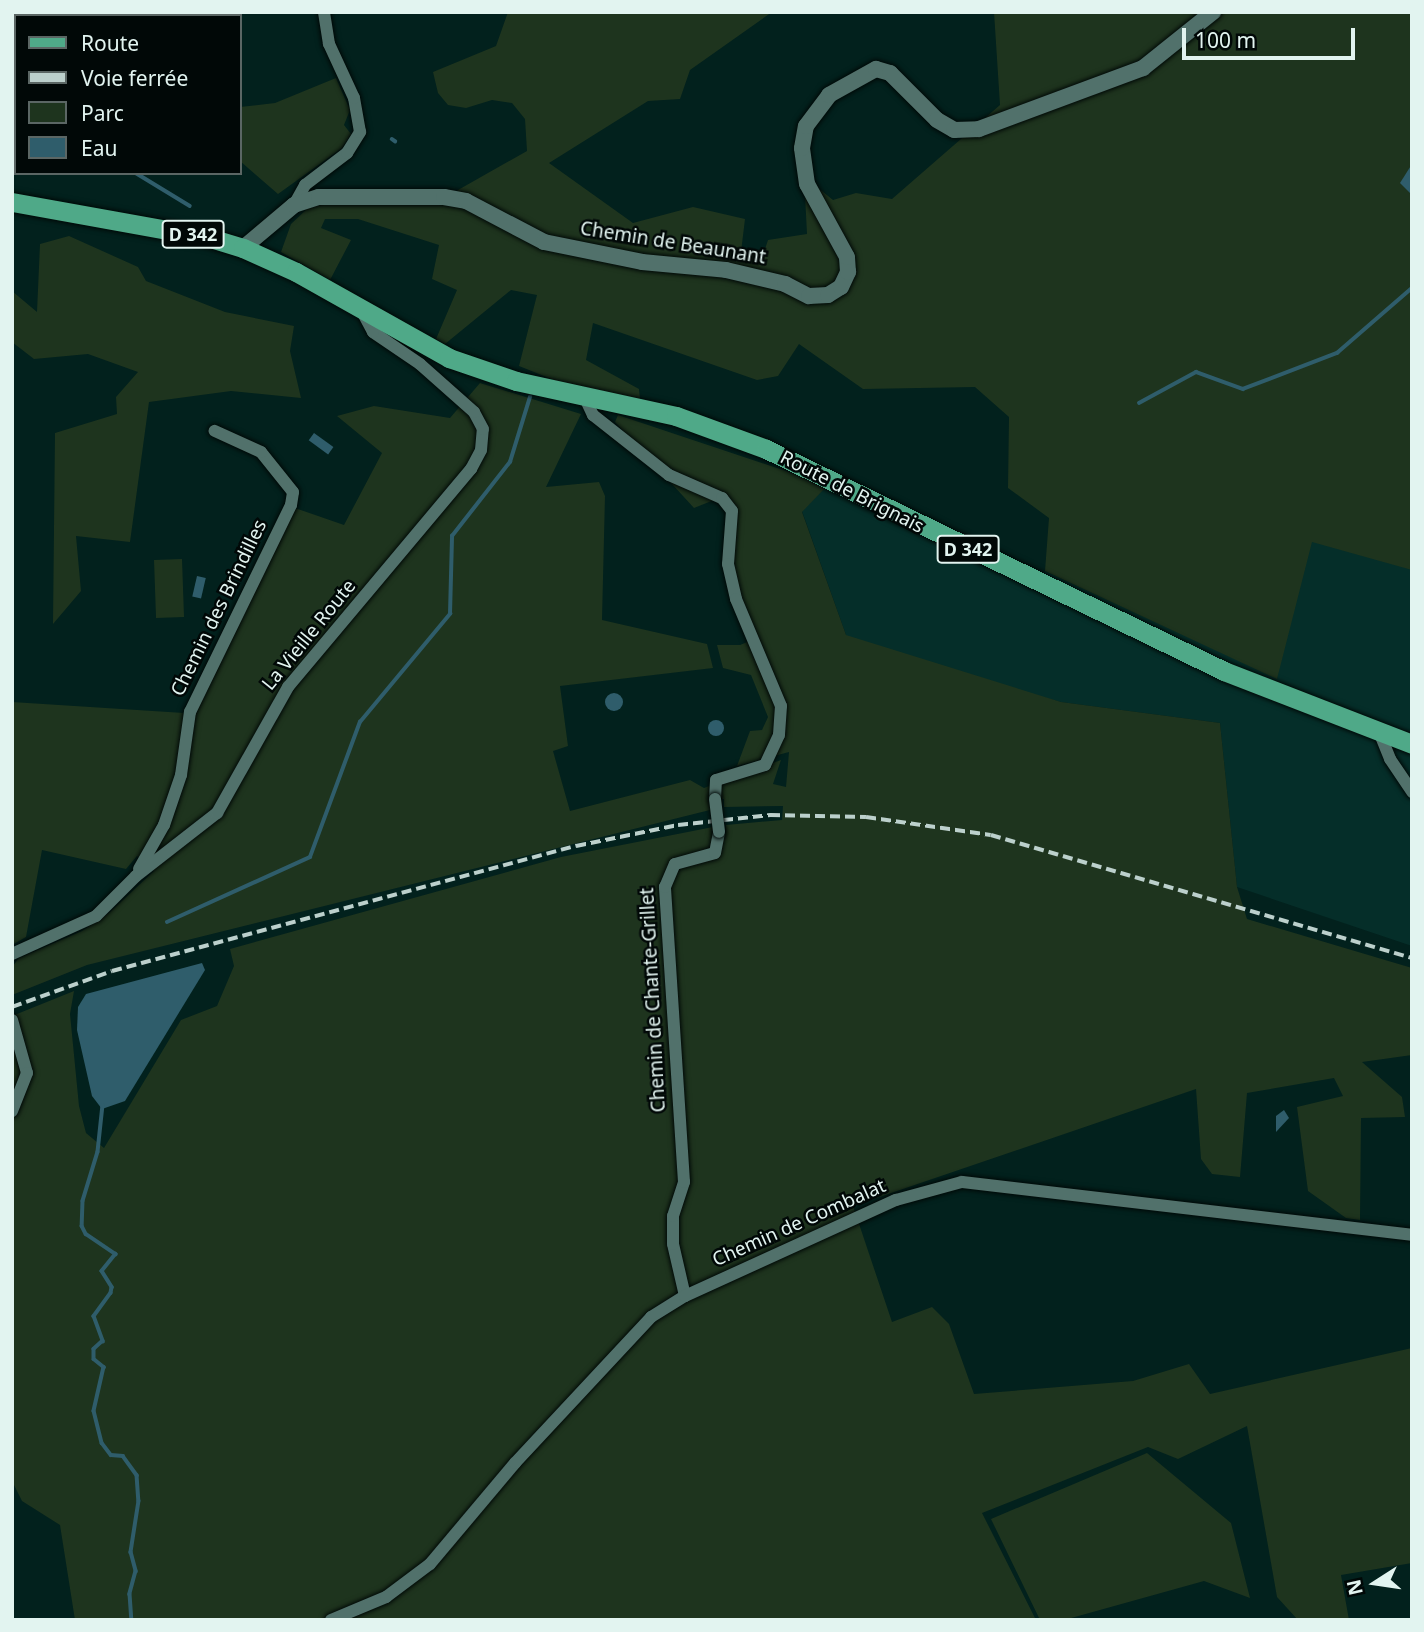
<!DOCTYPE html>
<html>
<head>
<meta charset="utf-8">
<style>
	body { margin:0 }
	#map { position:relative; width:1424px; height:1632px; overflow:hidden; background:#02211d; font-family:"Noto Sans",sans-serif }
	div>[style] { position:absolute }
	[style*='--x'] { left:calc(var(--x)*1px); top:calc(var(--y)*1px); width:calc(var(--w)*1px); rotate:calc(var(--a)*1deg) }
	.built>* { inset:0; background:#052e29 }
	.green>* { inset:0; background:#1e341e; transform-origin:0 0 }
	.water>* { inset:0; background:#2f5d6b; transform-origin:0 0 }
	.round { border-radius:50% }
	.stream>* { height:3.5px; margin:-1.75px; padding:0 1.75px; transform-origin:1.75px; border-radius:1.75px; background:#2f5d6b }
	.roads { filter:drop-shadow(0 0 2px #000907) drop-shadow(0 0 2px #000907) }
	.minor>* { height:12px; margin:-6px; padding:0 6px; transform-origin:6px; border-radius:6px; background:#51716b }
	.tertiary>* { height:16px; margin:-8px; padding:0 8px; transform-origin:8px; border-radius:8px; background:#51716b }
	.primary>* { height:19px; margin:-9.5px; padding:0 9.5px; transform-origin:9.5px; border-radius:9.5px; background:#4fa988 }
	.rail>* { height:3.5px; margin-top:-1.75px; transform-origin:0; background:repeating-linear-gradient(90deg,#bcd0cc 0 10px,transparent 0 15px) }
	.bridges { filter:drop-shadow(0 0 2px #000907) drop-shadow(0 0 2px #000907) }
	.minor-bridge>* { height:12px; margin:-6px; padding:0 6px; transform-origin:6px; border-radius:6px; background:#51716b }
	span { translate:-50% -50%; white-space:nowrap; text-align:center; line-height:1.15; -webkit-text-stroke:5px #010807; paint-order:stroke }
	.shield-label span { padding:2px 5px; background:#010807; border:2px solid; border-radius:5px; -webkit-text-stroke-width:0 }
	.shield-label { font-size:18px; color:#e2f4f0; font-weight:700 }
	.street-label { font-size:19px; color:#e2f4f0 }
	.frame { position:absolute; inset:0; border:14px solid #e2f4f0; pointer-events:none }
	.legend { position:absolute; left:14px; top:14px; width:228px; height:161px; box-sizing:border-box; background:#010807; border:2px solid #5b6664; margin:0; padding:9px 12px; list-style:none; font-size:21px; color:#e2f4f0 }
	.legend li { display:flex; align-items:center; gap:14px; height:35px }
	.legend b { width:35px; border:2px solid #5b6664 }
	.north { position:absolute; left:1340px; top:1548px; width:70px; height:70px; -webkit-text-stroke:5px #010807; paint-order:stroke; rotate:258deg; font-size:19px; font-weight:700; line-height:28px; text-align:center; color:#e2f4f0 }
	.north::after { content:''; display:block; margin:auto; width:24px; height:32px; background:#e2f4f0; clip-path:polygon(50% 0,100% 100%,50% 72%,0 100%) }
	.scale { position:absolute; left:1182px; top:28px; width:173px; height:32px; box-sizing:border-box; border:4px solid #e2f4f0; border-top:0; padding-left:9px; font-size:21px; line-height:24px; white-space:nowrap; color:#e2f4f0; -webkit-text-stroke:5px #010807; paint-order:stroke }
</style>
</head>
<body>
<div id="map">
	<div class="built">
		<i style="clip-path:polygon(1412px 12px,1412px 946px,1237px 887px,1220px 723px,1061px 702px,858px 648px,846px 635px,802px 511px,828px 485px,1037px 589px,1045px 571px,1277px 678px)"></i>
	</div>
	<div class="green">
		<i style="clip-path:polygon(508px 12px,772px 12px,690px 70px,680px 99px,648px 101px,549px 163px,633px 223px,693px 207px,745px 219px,741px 252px,764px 252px,768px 240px,807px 234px,805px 195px,812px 183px,833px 200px,856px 193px,892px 199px,1000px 105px,994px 12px,1412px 12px,1412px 570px,1312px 542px,1277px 679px,1045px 571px,1049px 518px,1008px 488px,1009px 417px,975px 387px,863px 389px,799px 344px,778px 376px,757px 380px,593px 323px,586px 360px,639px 389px,640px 399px,559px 382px,519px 366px,537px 295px,511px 290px,445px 344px,436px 339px,457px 290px,432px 279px,439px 245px,358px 219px,325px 219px,321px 228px,351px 240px,330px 280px,281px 252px,291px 224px,309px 207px,347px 201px,450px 205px,458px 190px,527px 151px,525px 119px,512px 103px,492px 100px,466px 108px,448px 105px,438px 93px,433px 72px,496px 46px)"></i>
		<i style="clip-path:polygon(12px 31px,16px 31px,12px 135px)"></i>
		<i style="clip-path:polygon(336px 78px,350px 110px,344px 125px,351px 134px,342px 148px,278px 194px,240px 161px,240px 107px,275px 103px)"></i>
		<i style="clip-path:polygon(69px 236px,138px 267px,146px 281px,225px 312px,294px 326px,290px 351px,301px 398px,231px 391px,149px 402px,130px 542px,76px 536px,81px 591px,53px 624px,55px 433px,117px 414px,116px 397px,138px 372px,88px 354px,34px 359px,12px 342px,12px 291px,37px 312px,40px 244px)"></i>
		<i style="clip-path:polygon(480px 383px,581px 414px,546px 487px,599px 482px,605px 496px,602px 620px,707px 644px,713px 668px,560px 686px,568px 746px,553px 751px,570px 811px,690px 780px,704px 788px,781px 760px,773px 784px,786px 787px,789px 752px,737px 766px,750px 731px,762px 730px,768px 717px,751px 675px,723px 668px,717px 645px,740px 645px,757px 638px,739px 595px,724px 496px,694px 508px,615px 422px,618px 415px,828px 485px,802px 512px,846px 635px,1061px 702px,1220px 723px,1237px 887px,1247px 919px,1412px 968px,1412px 1055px,1362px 1062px,1402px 1097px,1405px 1117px,1361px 1118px,1360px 1220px,1346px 1218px,1308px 1191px,1297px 1107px,1343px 1096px,1334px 1078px,1247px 1093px,1240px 1177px,1212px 1174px,1201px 1159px,1196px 1089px,853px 1206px,892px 1322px,932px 1307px,949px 1324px,974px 1394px,1133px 1381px,1189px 1364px,1210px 1394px,1412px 1348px,1412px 1563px,1341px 1575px,1349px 1620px,1298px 1620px,1277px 1597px,1247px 1426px,1178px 1459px,1148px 1447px,982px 1513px,1036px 1620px,75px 1620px,60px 1525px,22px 1501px,12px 1481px,12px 1016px,74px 991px,70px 1014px,79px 1106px,86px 1133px,104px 1148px,181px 1020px,217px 1006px,234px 966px,230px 949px,561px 857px,713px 827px,714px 835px,726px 833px,726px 825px,782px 820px,783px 806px,724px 807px,724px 799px,712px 799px,710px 810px,87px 965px,12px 995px,12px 967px,19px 958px,82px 931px,109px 913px,154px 871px,137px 856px,126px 869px,42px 850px,26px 937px,12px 945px,12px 702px,184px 713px,267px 540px,295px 508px,344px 525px,382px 453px,337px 416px,374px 406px,450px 418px)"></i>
		<i style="left:182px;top:559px;width:58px;height:28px;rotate:88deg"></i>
		<i style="clip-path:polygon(1147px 1453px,1231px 1523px,1250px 1598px,1204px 1581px,1064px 1620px,1040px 1620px,991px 1519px)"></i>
	</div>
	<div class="water">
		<i style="clip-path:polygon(1412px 164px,1412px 195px,1400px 183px)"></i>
		<i style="left:314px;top:433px;width:24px;height:9px;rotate:36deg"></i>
		<i style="left:197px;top:576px;width:9px;height:21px;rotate:13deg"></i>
		<i class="round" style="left:605px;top:693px;width:18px;height:18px"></i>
		<i class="round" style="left:708px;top:720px;width:16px;height:16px"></i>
		<i style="clip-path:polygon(202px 963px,205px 970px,125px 1101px,102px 1109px,92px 1096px,77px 1030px,78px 1007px,86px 994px)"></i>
		<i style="clip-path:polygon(1284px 1110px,1289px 1118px,1276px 1132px,1276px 1116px)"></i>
	</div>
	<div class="stream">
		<i style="--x:12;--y:126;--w:4;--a:14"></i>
		<i style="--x:392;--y:139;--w:4;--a:34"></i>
		<i style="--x:136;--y:173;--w:63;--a:31.4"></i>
		<i style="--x:1139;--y:403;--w:65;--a:-28.5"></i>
		<i style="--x:1196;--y:372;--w:50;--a:19.9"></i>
		<i style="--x:1243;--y:389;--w:101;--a:-21"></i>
		<i style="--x:1337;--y:353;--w:99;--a:-40.9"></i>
		<i style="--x:167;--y:922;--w:157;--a:-24.4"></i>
		<i style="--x:310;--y:857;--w:144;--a:-69.7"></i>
		<i style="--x:360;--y:722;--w:141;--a:-50.2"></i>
		<i style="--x:450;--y:614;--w:78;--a:-88.5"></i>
		<i style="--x:452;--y:536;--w:94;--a:-51.9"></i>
		<i style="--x:510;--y:462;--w:68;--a:-72.9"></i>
		<i style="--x:103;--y:1105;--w:47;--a:96.1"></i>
		<i style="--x:98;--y:1152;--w:51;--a:107"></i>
		<i style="--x:83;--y:1201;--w:25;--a:92"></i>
		<i style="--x:82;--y:1226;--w:9;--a:63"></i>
		<i style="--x:86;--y:1234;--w:36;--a:34"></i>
		<i style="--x:116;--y:1254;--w:22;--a:129"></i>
		<i style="--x:102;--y:1271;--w:19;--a:58"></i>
		<i style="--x:112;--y:1287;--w:6;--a:99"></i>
		<i style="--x:111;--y:1293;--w:29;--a:126"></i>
		<i style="--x:94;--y:1316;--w:27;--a:70"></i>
		<i style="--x:103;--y:1341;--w:12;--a:138"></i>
		<i style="--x:94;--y:1349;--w:10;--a:90"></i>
		<i style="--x:94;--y:1359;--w:13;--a:39"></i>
		<i style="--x:104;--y:1367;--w:45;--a:102.8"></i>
		<i style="--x:94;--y:1411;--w:33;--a:76"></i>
		<i style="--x:102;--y:1443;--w:15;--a:53"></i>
		<i style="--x:111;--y:1455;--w:12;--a:5"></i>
		<i style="--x:123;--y:1456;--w:24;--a:54"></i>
		<i style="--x:137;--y:1475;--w:26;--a:86"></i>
		<i style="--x:139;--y:1501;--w:52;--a:98.9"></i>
		<i style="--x:131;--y:1552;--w:20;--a:75"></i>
		<i style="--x:136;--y:1571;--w:24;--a:105"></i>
		<i style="--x:130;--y:1594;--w:26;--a:86"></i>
	</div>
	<div class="roads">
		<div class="minor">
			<i style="--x:294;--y:205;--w:23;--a:-61"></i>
			<i style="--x:305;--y:185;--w:53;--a:-37.3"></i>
			<i style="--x:347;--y:153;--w:25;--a:-58"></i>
			<i style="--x:360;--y:132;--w:35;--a:-100"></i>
			<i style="--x:354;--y:98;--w:60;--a:-114.8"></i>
			<i style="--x:329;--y:44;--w:32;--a:-99"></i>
			<i style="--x:585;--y:398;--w:19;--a:65"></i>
			<i style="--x:593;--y:415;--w:97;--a:38.3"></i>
			<i style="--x:669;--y:475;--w:58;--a:23.5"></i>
			<i style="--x:722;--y:498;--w:16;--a:52"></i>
			<i style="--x:732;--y:511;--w:53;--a:94.3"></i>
			<i style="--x:728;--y:564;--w:36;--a:77"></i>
			<i style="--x:736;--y:599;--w:116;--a:67.2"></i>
			<i style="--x:781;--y:706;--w:29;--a:94"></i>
			<i style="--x:779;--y:735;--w:33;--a:115"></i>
			<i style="--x:765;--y:765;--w:51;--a:163"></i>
			<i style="--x:716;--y:780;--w:19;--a:93"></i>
			<i style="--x:1380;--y:734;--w:27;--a:68"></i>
			<i style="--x:1390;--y:759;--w:40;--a:56"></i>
			<i style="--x:139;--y:869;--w:51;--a:-60.4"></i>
			<i style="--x:164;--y:825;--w:53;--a:-71.2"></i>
			<i style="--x:181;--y:775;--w:64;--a:-81.9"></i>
			<i style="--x:190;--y:712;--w:230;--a:-64"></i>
			<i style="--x:291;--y:505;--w:13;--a:-81"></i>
			<i style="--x:293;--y:492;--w:51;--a:-128.7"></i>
			<i style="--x:261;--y:452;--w:51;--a:-155.5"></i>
			<i style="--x:12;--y:954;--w:92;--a:-24.3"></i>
			<i style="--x:96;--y:916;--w:57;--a:-45"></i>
			<i style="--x:136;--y:876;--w:103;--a:-37.9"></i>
			<i style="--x:217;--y:813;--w:145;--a:-60.6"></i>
			<i style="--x:288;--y:687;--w:285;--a:-50"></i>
			<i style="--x:471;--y:469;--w:21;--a:-62"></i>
			<i style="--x:481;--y:450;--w:21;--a:-85"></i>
			<i style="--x:483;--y:429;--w:19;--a:-118"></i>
			<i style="--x:474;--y:412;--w:72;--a:-138.4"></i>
			<i style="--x:420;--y:364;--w:57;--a:-145.8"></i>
			<i style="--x:373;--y:332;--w:27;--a:-118"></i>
			<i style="--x:12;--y:1020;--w:55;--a:74.2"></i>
			<i style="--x:27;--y:1073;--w:41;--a:111.5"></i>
			<i style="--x:685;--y:1296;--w:53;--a:-103"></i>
			<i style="--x:673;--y:1244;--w:28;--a:-90"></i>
			<i style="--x:673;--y:1216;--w:36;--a:-72"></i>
			<i style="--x:684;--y:1182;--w:296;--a:-93.7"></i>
			<i style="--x:665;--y:887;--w:25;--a:-67"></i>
			<i style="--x:675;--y:864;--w:41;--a:-15.4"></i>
			<i style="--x:715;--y:853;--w:21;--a:-79"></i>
			<i style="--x:331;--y:1620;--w:60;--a:-22.7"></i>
			<i style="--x:386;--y:1597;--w:55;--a:-36.9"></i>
			<i style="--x:430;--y:1564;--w:132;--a:-49.9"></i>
			<i style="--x:515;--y:1463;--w:200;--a:-47"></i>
			<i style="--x:651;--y:1317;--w:40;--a:-32"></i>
			<i style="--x:685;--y:1296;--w:232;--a:-24.5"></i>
			<i style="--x:896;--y:1200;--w:68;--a:-15.3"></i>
			<i style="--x:962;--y:1182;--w:453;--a:6.7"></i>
		</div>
		<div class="tertiary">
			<i style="--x:243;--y:248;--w:67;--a:-40.1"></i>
			<i style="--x:294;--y:205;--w:26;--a:-18"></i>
			<i style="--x:319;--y:197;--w:125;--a:0"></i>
			<i style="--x:444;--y:197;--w:22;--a:10"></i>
			<i style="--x:466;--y:201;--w:88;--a:27.7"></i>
			<i style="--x:544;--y:242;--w:100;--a:11.5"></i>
			<i style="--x:642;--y:262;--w:84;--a:5.4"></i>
			<i style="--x:726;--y:270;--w:61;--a:13.3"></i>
			<i style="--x:785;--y:284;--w:27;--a:27"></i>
			<i style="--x:809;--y:296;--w:19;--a:-3"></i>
			<i style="--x:828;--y:295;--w:15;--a:-32"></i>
			<i style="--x:841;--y:287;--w:17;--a:-65"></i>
			<i style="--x:848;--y:272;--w:15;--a:-94"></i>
			<i style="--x:847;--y:257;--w:83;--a:-118.7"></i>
			<i style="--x:807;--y:184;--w:36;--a:-98"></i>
			<i style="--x:802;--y:148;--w:22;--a:-80"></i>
			<i style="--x:806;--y:126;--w:39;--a:-53"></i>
			<i style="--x:829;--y:95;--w:54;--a:-29"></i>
			<i style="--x:876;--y:69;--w:15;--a:16"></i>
			<i style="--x:890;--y:73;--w:66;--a:45"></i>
			<i style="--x:937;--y:120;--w:20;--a:30"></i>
			<i style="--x:954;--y:130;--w:25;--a:-2"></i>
			<i style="--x:979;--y:129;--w:175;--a:-20.4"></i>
			<i style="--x:1143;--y:68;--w:90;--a:-38.7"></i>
		</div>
		<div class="primary">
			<i style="--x:12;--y:202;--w:198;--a:10.2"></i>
			<i style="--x:207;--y:237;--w:38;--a:17"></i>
			<i style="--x:243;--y:248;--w:58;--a:24.4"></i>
			<i style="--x:296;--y:272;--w:176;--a:29.3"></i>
			<i style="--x:449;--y:358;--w:71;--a:18.9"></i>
			<i style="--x:516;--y:381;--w:164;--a:12.3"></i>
			<i style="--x:676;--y:416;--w:96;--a:20.1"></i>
			<i style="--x:766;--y:449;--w:509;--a:25.86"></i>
			<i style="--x:1224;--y:671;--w:202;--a:21.2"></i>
		</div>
	</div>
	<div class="rail">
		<i style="--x:12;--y:1007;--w:106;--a:-19.8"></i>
		<i style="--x:112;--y:971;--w:481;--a:-15.1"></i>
		<i style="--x:576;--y:846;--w:104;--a:-11.6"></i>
		<i style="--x:678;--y:825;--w:93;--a:-6.2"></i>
		<i style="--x:770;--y:815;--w:96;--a:1.2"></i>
		<i style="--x:866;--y:817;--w:126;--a:8.2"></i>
		<i style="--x:991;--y:835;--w:439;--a:16.3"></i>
	</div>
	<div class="bridges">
		<div class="minor-bridge">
			<i style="--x:715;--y:799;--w:33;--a:83"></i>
		</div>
	</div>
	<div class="shield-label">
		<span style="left:193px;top:234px">D 342</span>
		<span style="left:968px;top:549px">D 342</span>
	</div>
	<div class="street-label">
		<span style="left:673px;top:243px;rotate:9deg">Chemin de Beaunant</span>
		<span style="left:852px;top:492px;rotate:27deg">Route de Brignais</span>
		<span style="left:219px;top:608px;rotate:-64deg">Chemin des Brindilles</span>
		<span style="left:309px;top:635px;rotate:-51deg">La Vieille Route</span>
		<span style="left:653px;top:1000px;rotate:-93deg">Chemin de Chante-Grillet</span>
		<span style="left:799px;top:1223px;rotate:-24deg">Chemin de Combalat</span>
	</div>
	<div class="frame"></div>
	<ul class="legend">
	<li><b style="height:9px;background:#4fa988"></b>Route</li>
	<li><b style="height:9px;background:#bcd0cc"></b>Voie ferrée</li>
	<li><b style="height:19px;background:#1e341e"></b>Parc</li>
	<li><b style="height:19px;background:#2f5d6b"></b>Eau</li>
	</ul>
	<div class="north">N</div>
	<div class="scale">100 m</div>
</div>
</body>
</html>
